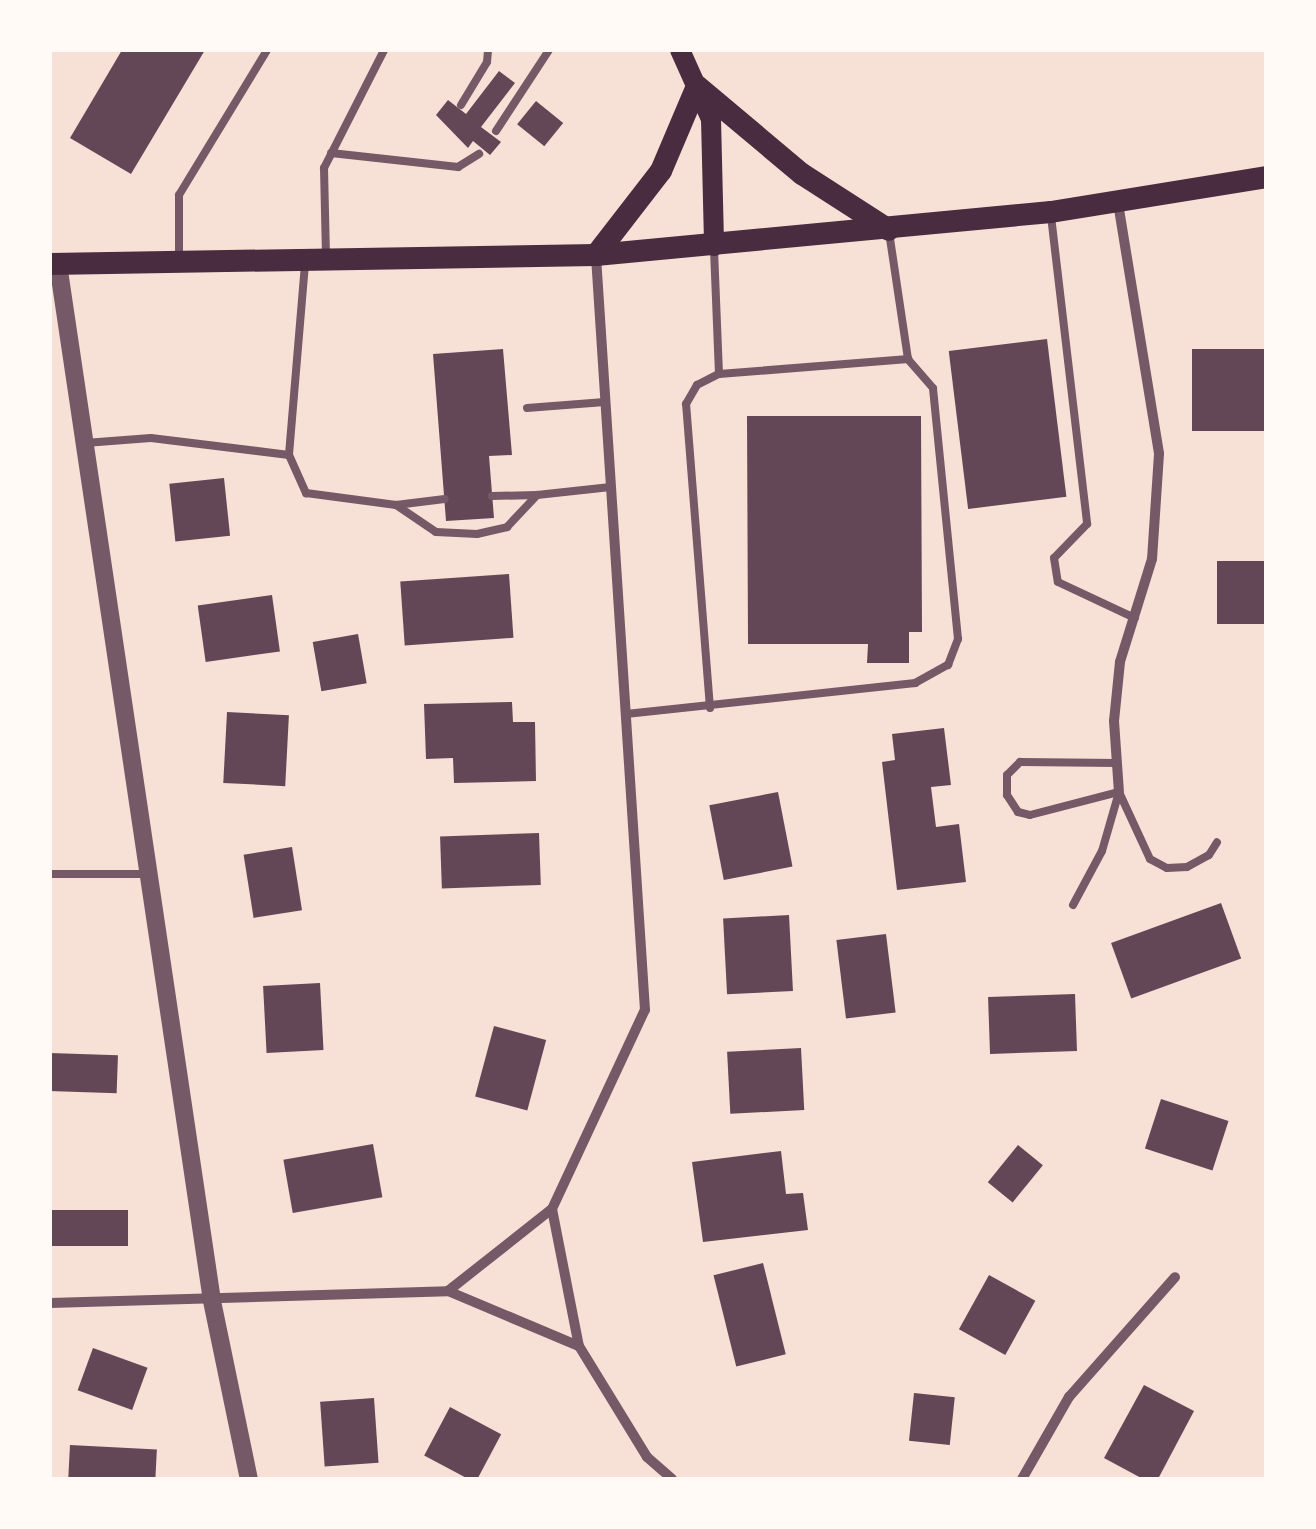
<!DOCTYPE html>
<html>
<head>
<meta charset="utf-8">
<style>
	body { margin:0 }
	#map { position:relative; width:1316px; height:1529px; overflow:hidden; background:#f7e1d7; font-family:Cabin,sans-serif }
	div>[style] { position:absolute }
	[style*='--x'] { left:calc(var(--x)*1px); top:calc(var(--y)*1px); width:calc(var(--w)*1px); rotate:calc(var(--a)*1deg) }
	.building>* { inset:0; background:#644757; transform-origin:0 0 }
	.service>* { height:8px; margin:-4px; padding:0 4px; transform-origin:4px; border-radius:4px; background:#755966 }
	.minor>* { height:10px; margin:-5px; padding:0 5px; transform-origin:5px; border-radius:5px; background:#755966 }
	.tertiary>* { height:18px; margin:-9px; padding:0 9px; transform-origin:9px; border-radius:9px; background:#755966 }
	.secondary>* { height:20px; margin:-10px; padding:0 10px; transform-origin:10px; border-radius:10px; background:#4a2c40 }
	.primary>* { height:22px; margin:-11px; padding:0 11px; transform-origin:11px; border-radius:11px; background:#4a2c40 }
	span { translate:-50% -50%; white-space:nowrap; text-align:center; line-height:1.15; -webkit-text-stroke:8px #fffaf5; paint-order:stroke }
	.frame { position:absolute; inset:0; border:52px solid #fffaf5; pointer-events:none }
</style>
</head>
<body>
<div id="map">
	<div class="building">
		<i style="clip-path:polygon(122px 50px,205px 50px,131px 174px,70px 138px)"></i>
		<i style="clip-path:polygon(499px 71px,515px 83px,481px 127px,501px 142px,490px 155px,473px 141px,468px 148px,436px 115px,448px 100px,466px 114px)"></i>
		<i style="left:536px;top:101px;width:35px;height:30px;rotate:39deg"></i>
		<i style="left:1047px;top:339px;width:159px;height:99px;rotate:83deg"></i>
		<i style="clip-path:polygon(503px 349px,512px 455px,489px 456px,494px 518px,446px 521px,433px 354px)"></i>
		<i style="left:1266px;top:349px;width:82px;height:74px;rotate:90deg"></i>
		<i style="clip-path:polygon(747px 416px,921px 416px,922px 632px,909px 632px,909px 663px,867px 663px,868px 644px,748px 644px)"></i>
		<i style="left:224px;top:478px;width:58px;height:55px;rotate:84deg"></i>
		<i style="left:1266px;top:561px;width:63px;height:49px;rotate:90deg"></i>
		<i style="left:509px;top:574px;width:64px;height:109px;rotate:86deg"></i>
		<i style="left:272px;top:595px;width:57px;height:75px;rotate:82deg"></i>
		<i style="left:358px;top:634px;width:50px;height:46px;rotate:80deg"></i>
		<i style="clip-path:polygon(512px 702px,513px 722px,535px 722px,536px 781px,454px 783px,453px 758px,426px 759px,424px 704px)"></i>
		<i style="left:227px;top:712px;width:62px;height:71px;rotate:3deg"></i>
		<i style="clip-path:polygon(944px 728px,951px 785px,931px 787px,936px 827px,959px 824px,966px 882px,897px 890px,882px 762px,895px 760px,892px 734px)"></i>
		<i style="left:778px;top:792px;width:76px;height:70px;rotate:79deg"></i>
		<i style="left:539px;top:833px;width:52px;height:99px;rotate:88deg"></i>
		<i style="left:292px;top:847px;width:64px;height:49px;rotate:81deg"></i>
		<i style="left:1221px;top:903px;width:59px;height:117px;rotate:70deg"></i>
		<i style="left:789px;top:915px;width:76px;height:66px;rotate:87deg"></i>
		<i style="left:886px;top:934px;width:79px;height:50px;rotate:83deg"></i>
		<i style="left:320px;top:983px;width:67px;height:57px;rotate:87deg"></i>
		<i style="left:1075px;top:994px;width:57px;height:87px;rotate:88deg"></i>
		<i style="left:494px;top:1026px;width:54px;height:73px;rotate:15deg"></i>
		<i style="left:801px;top:1048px;width:62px;height:74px;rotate:87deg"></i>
		<i style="left:50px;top:1053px;width:68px;height:38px;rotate:2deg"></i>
		<i style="left:1161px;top:1099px;width:71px;height:52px;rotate:18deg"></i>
		<i style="left:373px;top:1144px;width:54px;height:91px;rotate:80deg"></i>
		<i style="left:1018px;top:1145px;width:32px;height:48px;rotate:39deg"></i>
		<i style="clip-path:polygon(781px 1151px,786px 1194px,803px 1193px,808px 1230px,703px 1242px,692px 1162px)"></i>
		<i style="left:50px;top:1210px;width:78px;height:36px"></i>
		<i style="left:763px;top:1263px;width:94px;height:51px;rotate:76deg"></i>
		<i style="left:989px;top:1275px;width:53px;height:62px;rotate:29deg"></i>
		<i style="left:93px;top:1348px;width:58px;height:45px;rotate:20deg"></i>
		<i style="clip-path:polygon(1144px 1385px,1194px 1411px,1158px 1479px,1143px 1479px,1104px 1458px)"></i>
		<i style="left:914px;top:1393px;width:41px;height:48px;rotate:6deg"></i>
		<i style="left:374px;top:1398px;width:65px;height:54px;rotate:86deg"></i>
		<i style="left:450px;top:1407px;width:58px;height:55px;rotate:28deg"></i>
		<i style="left:70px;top:1445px;width:87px;height:34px;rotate:3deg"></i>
	</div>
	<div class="service">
		<i style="--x:461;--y:105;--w:50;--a:-58.8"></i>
		<i style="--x:487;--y:62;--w:12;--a:-85"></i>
		<i style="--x:496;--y:131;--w:97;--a:-56.8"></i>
		<i style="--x:331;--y:153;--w:128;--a:6.3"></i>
		<i style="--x:458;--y:167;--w:25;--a:-32"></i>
		<i style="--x:1051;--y:216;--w:310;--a:83.3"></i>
		<i style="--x:1087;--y:524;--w:47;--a:134.1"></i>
		<i style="--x:1054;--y:558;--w:24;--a:81"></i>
		<i style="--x:1058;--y:582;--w:85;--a:25.1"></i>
		<i style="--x:326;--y:256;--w:88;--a:-91.3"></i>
		<i style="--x:324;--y:168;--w:132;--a:-63"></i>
		<i style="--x:179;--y:258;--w:63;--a:-90"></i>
		<i style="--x:179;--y:195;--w:170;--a:-58.7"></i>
		<i style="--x:305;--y:264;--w:192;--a:94.8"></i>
		<i style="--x:289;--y:455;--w:42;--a:65.9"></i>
		<i style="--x:306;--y:493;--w:91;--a:7.6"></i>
		<i style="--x:396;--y:505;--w:48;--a:34"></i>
		<i style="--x:436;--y:532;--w:41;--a:2.8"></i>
		<i style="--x:477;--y:534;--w:31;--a:-13"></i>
		<i style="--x:507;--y:527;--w:44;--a:-46.8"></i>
		<i style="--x:537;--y:495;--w:74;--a:-6.2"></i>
		<i style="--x:719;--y:374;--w:190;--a:-4.5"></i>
		<i style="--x:527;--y:408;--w:78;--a:-4.4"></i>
		<i style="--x:85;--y:443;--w:66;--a:-4.3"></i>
		<i style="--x:151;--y:438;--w:139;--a:7"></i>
		<i style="--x:492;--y:496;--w:45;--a:-1.3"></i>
		<i style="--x:396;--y:505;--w:49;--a:-7"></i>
		<i style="--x:710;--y:708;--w:305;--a:-94.5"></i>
		<i style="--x:686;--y:404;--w:22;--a:-60"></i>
		<i style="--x:697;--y:385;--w:25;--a:-27"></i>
		<i style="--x:719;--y:374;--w:124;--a:-92.3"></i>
		<i style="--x:626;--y:714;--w:291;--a:-6.1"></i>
		<i style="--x:915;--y:683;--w:38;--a:-29"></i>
		<i style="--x:948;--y:665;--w:28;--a:-69"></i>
		<i style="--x:958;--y:639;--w:252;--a:-95.7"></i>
		<i style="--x:933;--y:388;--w:38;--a:-131"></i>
		<i style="--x:908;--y:359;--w:128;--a:-98.5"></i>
		<i style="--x:1117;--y:763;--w:97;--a:-179.4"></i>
		<i style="--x:1020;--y:762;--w:18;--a:135"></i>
		<i style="--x:1007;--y:775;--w:20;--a:90"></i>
		<i style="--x:1007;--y:795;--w:20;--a:57"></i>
		<i style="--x:1018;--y:812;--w:12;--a:14"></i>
		<i style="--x:1030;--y:815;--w:92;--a:-14.5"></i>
		<i style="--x:1119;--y:792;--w:74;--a:65.2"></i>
		<i style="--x:1150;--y:859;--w:19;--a:28"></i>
		<i style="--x:1167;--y:868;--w:20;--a:-3"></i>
		<i style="--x:1187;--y:867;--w:25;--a:-29"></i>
		<i style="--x:1209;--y:855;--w:15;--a:-58"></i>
		<i style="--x:50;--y:874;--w:95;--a:0"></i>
		<i style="--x:1073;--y:905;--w:61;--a:-61.8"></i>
		<i style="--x:1102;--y:851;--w:61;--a:-73.9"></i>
	</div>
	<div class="minor">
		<i style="--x:1118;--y:203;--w:254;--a:80.7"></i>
		<i style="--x:1159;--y:454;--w:105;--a:93.8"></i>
		<i style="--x:1152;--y:559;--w:108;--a:107.3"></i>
		<i style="--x:1120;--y:662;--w:59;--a:95.8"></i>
		<i style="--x:1114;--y:721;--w:71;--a:86"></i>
		<i style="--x:552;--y:1209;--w:140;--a:78.9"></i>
		<i style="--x:448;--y:1291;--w:132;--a:-38.3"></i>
		<i style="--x:552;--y:1209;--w:220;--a:-65"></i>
		<i style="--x:645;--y:1010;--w:756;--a:-93.72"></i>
		<i style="--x:50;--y:1303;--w:398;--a:-1.7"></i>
		<i style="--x:448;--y:1291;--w:142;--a:22.8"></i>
		<i style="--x:579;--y:1346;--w:130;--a:58.5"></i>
		<i style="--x:647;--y:1457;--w:33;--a:41"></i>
		<i style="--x:1022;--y:1479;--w:95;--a:-60.2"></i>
		<i style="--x:1069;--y:1397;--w:160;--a:-48.5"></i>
	</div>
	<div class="tertiary">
		<i style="--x:58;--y:264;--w:1048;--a:81.55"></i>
		<i style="--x:212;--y:1301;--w:182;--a:78.3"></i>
	</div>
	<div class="secondary">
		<i style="--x:680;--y:50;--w:76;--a:65.8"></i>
		<i style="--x:711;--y:119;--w:127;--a:88.6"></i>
	</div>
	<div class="primary">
		<i style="--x:596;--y:255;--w:106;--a:-52.3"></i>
		<i style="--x:661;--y:171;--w:92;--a:-67"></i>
		<i style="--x:697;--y:86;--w:137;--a:40"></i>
		<i style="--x:802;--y:174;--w:103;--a:32.8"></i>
		<i style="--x:50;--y:264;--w:546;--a:-0.94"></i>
		<i style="--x:596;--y:255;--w:457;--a:-5.4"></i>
		<i style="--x:1051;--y:212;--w:218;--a:-9.2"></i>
	</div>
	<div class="frame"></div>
</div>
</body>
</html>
